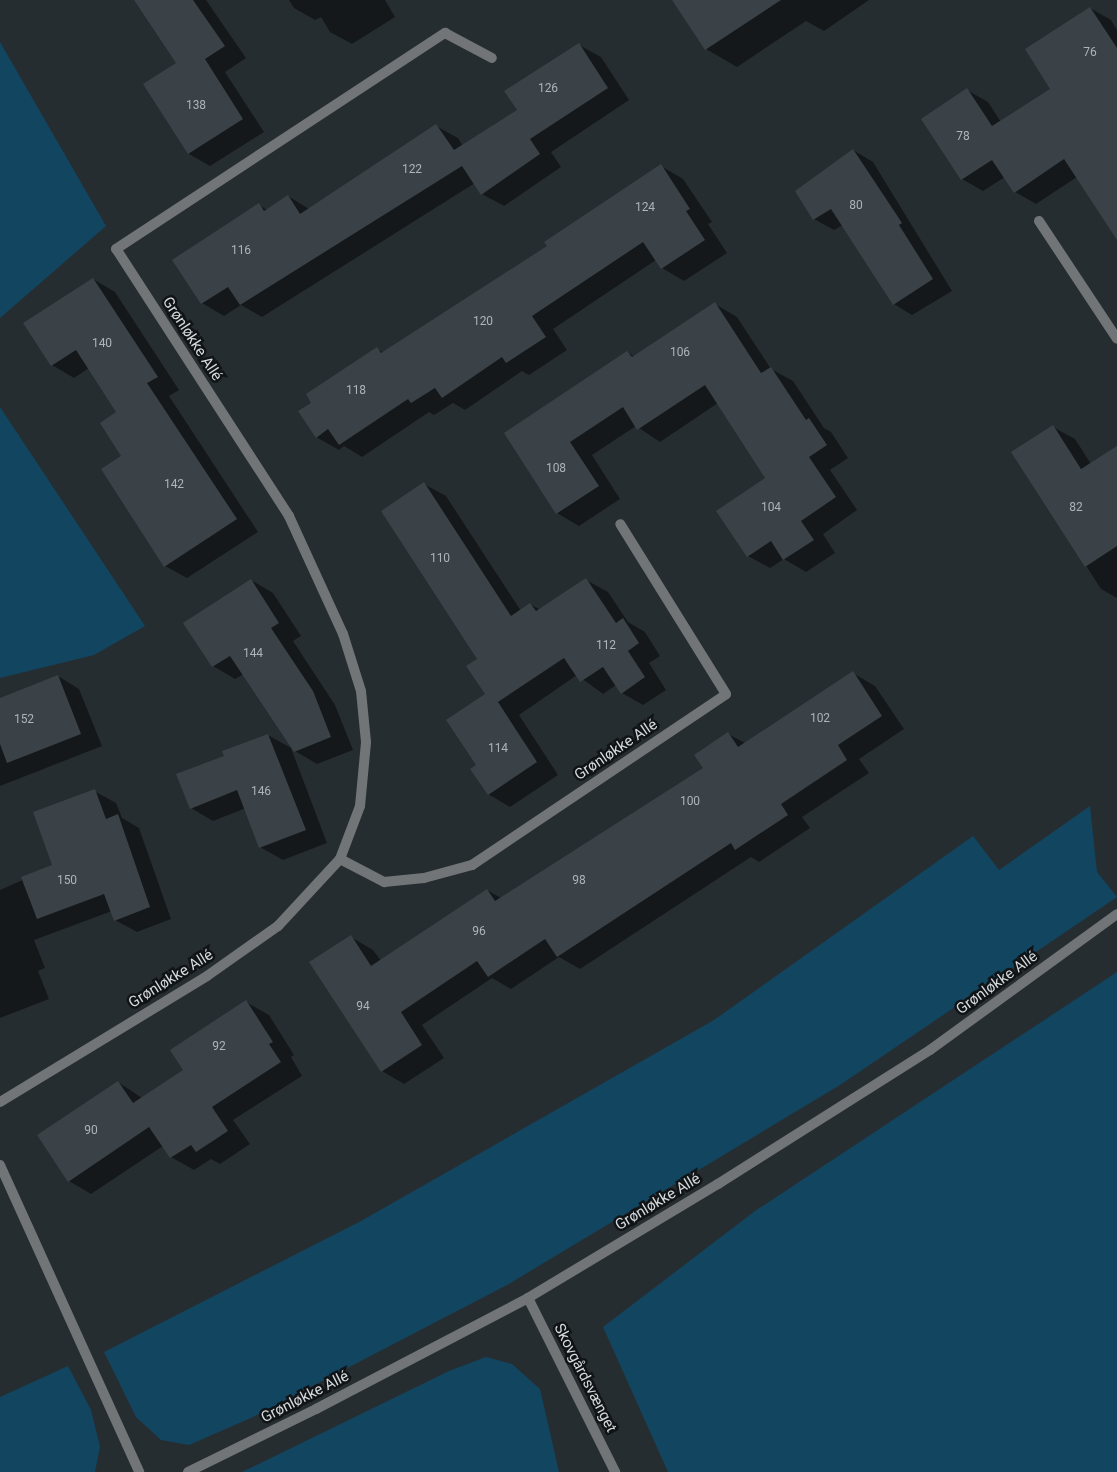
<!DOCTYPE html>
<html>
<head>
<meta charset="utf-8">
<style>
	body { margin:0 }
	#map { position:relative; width:1117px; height:1472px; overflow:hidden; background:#262d31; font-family:Roboto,sans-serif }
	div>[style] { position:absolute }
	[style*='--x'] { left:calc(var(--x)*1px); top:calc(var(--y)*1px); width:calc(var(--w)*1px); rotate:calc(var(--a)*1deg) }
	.green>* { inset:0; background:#124560 }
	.shadow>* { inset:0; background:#0007 }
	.building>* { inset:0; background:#3a4247 }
	.minor>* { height:10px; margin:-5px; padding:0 5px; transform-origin:5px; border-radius:5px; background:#717577 }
	.tertiary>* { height:10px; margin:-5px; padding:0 5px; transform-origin:5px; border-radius:5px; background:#717577 }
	span { translate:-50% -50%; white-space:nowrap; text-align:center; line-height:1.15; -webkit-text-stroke:5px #111417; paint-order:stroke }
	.number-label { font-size:12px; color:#aeb4b8 }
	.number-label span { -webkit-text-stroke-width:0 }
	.street-label { font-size:15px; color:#d5dadd }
</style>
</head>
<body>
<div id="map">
	<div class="green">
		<i style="clip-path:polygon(0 42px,106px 226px,0 318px)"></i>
		<i style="clip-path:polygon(0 407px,145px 626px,94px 655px,0 678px)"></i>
		<i style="clip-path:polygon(1090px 806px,1097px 872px,1117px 897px,840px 1085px,507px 1285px,253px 1417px,189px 1445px,161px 1440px,136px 1417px,104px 1352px,361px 1221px,714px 1020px,973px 836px,999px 870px)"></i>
		<i style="clip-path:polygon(1117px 972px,1117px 1472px,668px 1472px,603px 1327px,755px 1211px)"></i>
		<i style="clip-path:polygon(486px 1357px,512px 1364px,540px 1389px,559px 1472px,242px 1472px,449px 1371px)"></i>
		<i style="clip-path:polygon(68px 1366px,91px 1410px,100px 1447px,95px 1472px,0 1472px,0 1397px)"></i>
	</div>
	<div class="shadow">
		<i style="clip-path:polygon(135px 0,206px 0,246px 58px,225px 72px,264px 132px,210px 166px,189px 154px,144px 84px,177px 63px)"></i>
		<i style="clip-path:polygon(289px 0,385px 0,395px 17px,352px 44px,330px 32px,321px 17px,315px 20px,294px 8px)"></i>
		<i style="clip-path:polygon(693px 0,869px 0,824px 31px,806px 21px,737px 67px,706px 49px)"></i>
		<i style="clip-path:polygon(1090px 8px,1111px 20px,1117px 30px,1117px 238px,1077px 177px,1036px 204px,1015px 192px,1005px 177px,983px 191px,962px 179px,922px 119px,967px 90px,988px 102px,1001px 122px,1052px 89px)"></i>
		<i style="clip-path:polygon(579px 45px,601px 57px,629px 100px,551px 152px,561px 167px,504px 206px,482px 194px,475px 183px,262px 317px,241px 305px,224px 316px,202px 303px,174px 260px,259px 205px,267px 210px,288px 196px,309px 209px,436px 126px,458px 138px,463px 146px,518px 111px)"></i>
		<i style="clip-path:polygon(853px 150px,873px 162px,952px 291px,912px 315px,892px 303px,843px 225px,834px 230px,814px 219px)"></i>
		<i style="clip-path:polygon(661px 166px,683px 179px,712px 222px,708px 224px,727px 253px,684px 281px,662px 268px,656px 260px,553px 329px,567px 350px,529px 375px,522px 371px,465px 410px,453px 403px,434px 415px,429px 412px,362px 457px,344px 446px,339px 450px,316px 437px,313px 403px,377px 349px,384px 353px,548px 247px)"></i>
		<i style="clip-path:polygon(93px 279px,115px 292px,179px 390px,169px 396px,258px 532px,187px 578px,165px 566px,123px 456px,118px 412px,89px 368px,74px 378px,52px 365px)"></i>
		<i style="clip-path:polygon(715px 304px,737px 317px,771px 369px,793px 381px,824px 428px,831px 432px,848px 458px,830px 470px,857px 510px,823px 534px,835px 553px,806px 572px,784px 559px,770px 568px,748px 556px,766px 479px,718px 403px,660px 442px,636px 426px,592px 455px,620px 499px,579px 526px,557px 513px,506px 434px,627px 352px,635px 357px)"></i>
		<i style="clip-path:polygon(1053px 427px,1075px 439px,1091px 464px,1117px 447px,1117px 598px,1101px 589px,1013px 452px)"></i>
		<i style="clip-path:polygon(424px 484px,446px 496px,521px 611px,530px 604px,539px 609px,586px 580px,608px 592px,628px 622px,645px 632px,660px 656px,649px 663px,666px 690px,643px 705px,622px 693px,616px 685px,603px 694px,577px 675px,519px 715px,558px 775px,510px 807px,488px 794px,478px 765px,487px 694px)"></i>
		<i style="clip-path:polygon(251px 580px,273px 593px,301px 636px,293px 641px,335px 705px,353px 750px,317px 764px,295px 751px,244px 674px,235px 679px,213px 666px)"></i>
		<i style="clip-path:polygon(853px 673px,875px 686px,904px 729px,859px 759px,869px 773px,802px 817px,810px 828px,759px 862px,751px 857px,580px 969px,559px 957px,511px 989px,492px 978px,422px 1025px,444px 1058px,404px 1084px,382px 1071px,351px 937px,373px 950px,381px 961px,487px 890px,501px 898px,705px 769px,728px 734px,745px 743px)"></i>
		<i style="clip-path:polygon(58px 676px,79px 689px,102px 746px,0 786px,0 699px)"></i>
		<i style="clip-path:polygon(268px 735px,291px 748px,327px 843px,283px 860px,260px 847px,246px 808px,213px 821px,191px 808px,225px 757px)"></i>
		<i style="clip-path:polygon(94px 791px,116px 803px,122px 818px,139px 828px,171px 919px,137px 932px,115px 920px,112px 911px,34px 940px,45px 968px,38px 971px,49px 999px,0 1018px,0 890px,54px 866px)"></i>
		<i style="clip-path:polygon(246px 1002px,269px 1015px,294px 1055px,291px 1057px,302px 1076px,233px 1120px,250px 1144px,220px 1164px,211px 1159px,194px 1170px,171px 1157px,163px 1146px,91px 1194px,69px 1181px,118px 1082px,142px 1098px,185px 1070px)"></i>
	</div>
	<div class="building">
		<i style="clip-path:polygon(134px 0,193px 0,225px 46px,205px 59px,243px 119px,188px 154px,143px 84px,176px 63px)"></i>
		<i style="clip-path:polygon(672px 0,781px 0,705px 50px)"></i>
		<i style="clip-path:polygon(1090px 7px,1117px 48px,1117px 240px,1064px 159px,1014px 193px,992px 160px,961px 180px,921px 119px,967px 88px,992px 126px,1050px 89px,1025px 49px)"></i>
		<i style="clip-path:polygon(579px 43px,608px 88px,530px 139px,540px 154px,481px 195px,462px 166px,240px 305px,228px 287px,201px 304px,172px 260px,259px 203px,264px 211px,288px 195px,300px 214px,436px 124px,454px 150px,517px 110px,504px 91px)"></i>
		<i style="clip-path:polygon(853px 149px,902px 223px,899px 225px,933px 279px,893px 305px,831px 209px,813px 220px,795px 191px)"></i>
		<i style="clip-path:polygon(661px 164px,690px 209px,686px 211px,705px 240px,661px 269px,643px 242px,532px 316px,546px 337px,506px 363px,502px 357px,442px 398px,435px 388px,411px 403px,408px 399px,339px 445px,328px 429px,316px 438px,298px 411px,311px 403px,306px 394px,377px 347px,381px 353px,547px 246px,544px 242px)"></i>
		<i style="clip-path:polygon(93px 278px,158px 377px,147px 383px,237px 519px,164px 567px,101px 469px,121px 456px,100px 423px,116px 412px,76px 350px,51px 366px,23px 323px)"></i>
		<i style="clip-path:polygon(715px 302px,761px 373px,771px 367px,806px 420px,809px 418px,827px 445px,809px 457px,836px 497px,801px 521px,814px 540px,783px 560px,771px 541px,747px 557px,716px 511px,765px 478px,705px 385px,637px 430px,623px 407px,570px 442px,599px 486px,556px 514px,504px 433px,627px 351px,632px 357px)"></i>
		<i style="clip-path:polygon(1053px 425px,1081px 469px,1117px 446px,1117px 546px,1085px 567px,1011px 452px)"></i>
		<i style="clip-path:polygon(424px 482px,511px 616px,530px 603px,536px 611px,586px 578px,616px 623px,623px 618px,639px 643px,628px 651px,645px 677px,621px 694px,603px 667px,580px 682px,564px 658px,498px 702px,537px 762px,488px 795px,470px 769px,476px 765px,446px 720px,485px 694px,466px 666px,477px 659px,381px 511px)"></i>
		<i style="clip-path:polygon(251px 579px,279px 623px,271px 628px,313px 691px,331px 737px,294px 752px,230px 656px,212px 667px,183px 623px)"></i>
		<i style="clip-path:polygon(853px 671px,882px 716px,838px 745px,847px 760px,781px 804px,788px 815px,735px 850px,731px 843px,557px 957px,545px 939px,488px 977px,477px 961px,401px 1012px,422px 1045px,381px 1072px,309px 962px,351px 935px,371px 966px,487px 889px,495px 901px,703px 768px,694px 755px,728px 732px,738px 747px)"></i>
		<i style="clip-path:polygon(58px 675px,81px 734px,7px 763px,0 744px,0 698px)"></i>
		<i style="clip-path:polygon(268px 734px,306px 830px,259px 848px,237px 790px,190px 809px,176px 774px,224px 756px,222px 751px)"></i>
		<i style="clip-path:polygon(95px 789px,106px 819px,118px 814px,150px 907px,114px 921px,104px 894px,37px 919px,21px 877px,52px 865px,33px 812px)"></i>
		<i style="clip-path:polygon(246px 1000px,273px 1042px,269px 1044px,281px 1062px,212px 1107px,228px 1131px,196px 1152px,191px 1145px,170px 1158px,149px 1127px,68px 1182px,37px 1135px,118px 1081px,133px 1103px,183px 1070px,170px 1050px)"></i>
	</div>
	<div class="minor">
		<i style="--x:1039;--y:221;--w:141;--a:56.5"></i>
		<i style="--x:340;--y:859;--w:50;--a:27.6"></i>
		<i style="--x:384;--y:882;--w:40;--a:-5.7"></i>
		<i style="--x:424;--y:878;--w:50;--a:-15.2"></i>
		<i style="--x:472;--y:865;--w:306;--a:-33.9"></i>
		<i style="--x:726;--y:694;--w:200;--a:-121.9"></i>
		<i style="--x:0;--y:1102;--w:242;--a:-31.3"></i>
		<i style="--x:207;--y:976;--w:87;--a:-35.2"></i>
		<i style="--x:278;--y:926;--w:91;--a:-47.2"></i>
		<i style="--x:340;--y:859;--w:57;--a:-69.3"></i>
		<i style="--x:360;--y:806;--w:64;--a:-84.6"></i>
		<i style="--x:366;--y:742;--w:51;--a:-95.6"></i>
		<i style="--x:361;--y:691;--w:60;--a:-107.5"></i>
		<i style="--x:343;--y:634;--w:130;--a:-114.6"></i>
		<i style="--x:289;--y:516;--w:318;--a:-122.9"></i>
		<i style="--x:116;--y:249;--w:394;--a:-33.3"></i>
		<i style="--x:445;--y:33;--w:53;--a:28"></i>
		<i style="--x:0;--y:1165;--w:337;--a:65.6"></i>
	</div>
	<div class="tertiary">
		<i style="--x:528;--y:1298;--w:195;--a:63.4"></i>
		<i style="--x:188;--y:1472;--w:143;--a:-26.2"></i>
		<i style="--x:316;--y:1409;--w:239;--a:-27.6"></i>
		<i style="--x:528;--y:1298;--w:222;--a:-31"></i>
		<i style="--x:718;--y:1184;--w:251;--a:-32.3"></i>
		<i style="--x:930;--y:1050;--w:231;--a:-36"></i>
	</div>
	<div class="number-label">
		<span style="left:1090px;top:53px">76</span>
		<span style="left:548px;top:89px">126</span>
		<span style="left:196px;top:106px">138</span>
		<span style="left:963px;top:137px">78</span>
		<span style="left:412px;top:170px">122</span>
		<span style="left:856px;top:206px">80</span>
		<span style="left:645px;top:208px">124</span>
		<span style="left:241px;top:251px">116</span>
		<span style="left:483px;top:322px">120</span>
		<span style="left:102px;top:344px">140</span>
		<span style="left:680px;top:353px">106</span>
		<span style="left:356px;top:391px">118</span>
		<span style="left:556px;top:469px">108</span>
		<span style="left:174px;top:485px">142</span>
		<span style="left:771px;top:508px">104</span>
		<span style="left:1076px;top:508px">82</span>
		<span style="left:440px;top:559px">110</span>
		<span style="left:606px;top:646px">112</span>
		<span style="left:253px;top:654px">144</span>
		<span style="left:820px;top:719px">102</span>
		<span style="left:24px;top:720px">152</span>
		<span style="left:498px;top:749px">114</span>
		<span style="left:261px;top:792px">146</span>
		<span style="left:690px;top:802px">100</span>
		<span style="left:67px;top:881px">150</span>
		<span style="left:579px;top:881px">98</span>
		<span style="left:479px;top:932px">96</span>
		<span style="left:363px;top:1007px">94</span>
		<span style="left:219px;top:1047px">92</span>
		<span style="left:91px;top:1131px">90</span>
	</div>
	<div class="street-label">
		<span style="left:192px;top:339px;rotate:57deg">Grønløkke Allé</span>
		<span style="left:616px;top:750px;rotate:-34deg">Grønløkke Allé</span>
		<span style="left:171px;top:979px;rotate:-32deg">Grønløkke Allé</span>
		<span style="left:997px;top:983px;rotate:-36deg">Grønløkke Allé</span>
		<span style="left:658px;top:1202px;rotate:-31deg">Grønløkke Allé</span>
		<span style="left:585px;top:1378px;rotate:63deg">Skovgårdsvænget</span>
		<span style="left:305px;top:1397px;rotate:-27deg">Grønløkke Allé</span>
	</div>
</div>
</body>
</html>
